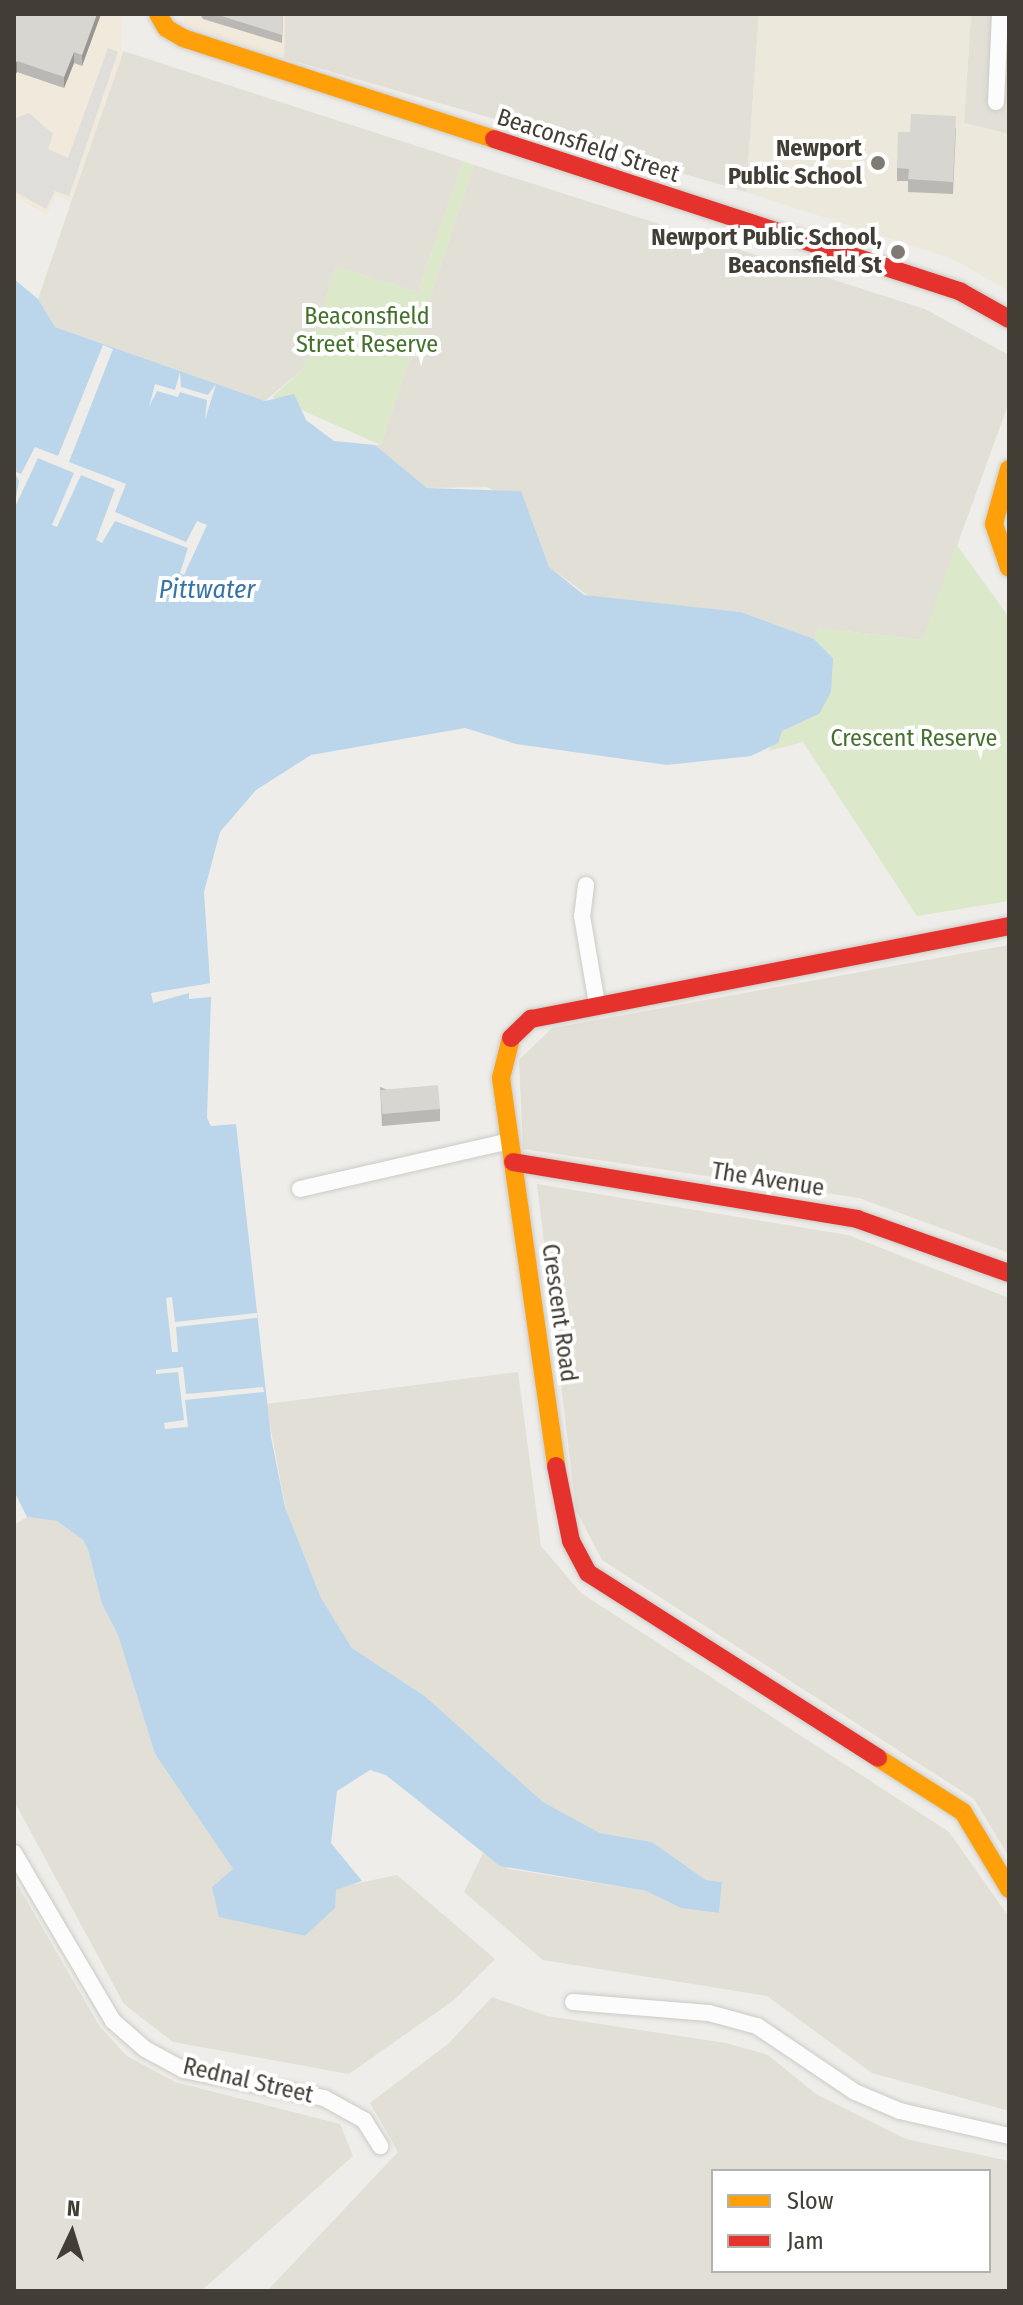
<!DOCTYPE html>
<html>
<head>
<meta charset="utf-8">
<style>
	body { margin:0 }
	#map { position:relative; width:1023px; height:2305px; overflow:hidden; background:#eeede9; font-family:"Fira Sans Condensed",sans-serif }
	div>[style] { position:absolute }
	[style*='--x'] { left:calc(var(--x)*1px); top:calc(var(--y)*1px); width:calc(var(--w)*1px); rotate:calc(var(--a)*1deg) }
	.residential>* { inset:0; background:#e2dfd6 }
	.commercial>* { inset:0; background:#f0e9dc }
	.education>* { inset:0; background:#ece8db }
	.green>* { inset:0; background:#dbe8ca }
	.parking>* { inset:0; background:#dfdeda }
	.water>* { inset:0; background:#bbd6ea }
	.pier>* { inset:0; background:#eeede9 }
	.roads { filter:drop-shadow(0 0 2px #cccbc6) drop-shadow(0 0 2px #cccbc6) }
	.street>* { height:16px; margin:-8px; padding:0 8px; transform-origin:8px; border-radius:8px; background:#fcfcfc }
	.slow>* { height:18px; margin:-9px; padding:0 9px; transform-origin:9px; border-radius:9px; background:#ff9f0a }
	.jam>* { height:18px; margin:-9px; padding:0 9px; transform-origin:9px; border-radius:9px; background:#e5322d }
	.wall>* { inset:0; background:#bab8b4 }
	.shaded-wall>* { inset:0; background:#979692 }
	.building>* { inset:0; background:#d8d6d1; transform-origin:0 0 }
	.dots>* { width:22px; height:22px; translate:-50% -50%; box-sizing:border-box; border:4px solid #fff; border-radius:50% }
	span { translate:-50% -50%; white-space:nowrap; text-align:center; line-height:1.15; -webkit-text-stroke:8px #fff; paint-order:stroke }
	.street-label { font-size:24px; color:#433e35 }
	.poi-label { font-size:24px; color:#433e35; font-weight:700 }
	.right { translate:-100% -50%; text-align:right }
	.park-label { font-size:24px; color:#44712d }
	.water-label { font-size:26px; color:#3774a7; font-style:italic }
	.frame { position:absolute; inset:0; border:16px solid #433e35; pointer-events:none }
	.legend { position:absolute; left:711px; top:2169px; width:280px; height:104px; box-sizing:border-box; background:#fff; border:2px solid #b4b2ae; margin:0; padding:10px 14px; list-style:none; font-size:24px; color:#433e35 }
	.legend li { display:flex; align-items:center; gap:16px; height:40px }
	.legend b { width:40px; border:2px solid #b4b2ae }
	.north { position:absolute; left:32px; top:2193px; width:80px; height:80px; -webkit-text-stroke:6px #fff; paint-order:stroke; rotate:4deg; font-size:22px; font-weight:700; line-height:32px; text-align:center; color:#433e35 }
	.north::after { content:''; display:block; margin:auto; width:28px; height:36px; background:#433e35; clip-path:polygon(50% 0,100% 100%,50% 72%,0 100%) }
</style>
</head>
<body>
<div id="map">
	<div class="residential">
		<i style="clip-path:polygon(285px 14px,759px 14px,746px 192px,284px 58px)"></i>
		<i style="clip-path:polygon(971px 14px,1009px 14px,1009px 134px,964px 123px)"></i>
		<i style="clip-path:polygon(123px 51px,463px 161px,418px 292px,336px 267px,303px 369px,265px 401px,55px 327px,38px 299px)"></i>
		<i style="clip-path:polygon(474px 165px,925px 309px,1009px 355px,1009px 402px,923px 640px,819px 628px,814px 639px,741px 612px,590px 597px,549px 567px,520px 500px,486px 487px,427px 488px,375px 445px,381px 445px)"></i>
		<i style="clip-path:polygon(1009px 945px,1009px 1253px,859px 1198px,523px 1149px,519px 1060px,552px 1028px)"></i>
		<i style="clip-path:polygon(537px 1184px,848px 1235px,1009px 1298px,1009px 1857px,974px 1799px,602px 1560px,576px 1510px)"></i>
		<i style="clip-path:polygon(518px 1372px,541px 1546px,581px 1593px,949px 1832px,1009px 1917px,1009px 2111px,872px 2073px,767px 1996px,543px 1960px,464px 1892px,483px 1853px,509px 1869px,646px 1891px,681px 1908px,719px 1913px,722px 1882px,706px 1880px,652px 1842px,600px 1833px,543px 1802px,426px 1697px,352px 1648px,321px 1598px,286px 1510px,266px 1404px)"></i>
		<i style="clip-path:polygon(27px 1517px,57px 1521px,83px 1540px,88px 1550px,102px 1604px,118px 1635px,155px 1754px,233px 1869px,220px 1917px,305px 1936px,335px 1908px,334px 1892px,340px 1887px,397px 1875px,495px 1959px,454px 2000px,349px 2074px,173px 2042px,124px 2004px,14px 1801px,14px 1525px)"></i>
		<i style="clip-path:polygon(14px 1879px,100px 2027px,127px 2056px,175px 2082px,340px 2124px,353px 2156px,201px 2291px,14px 2291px)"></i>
		<i style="clip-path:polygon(evenodd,492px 1997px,547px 2016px,726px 2043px,768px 2055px,816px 2094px,906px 2139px,1009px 2161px,1009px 2291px,267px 2291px,398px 2152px,370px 2103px,448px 2044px,492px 1997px,713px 2171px,989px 2171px,989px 2271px,713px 2271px,713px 2171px)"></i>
	</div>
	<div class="commercial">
		<i style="clip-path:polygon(14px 14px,122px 14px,121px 59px,71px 201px,56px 195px,47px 215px,14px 196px)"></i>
		<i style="clip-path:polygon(184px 14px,285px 14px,284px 58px,184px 25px)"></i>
	</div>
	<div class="education">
		<i style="clip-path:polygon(759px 14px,971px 14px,964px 123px,1009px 134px,1009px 291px,953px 259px,746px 192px)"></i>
	</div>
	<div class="green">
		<i style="clip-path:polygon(463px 161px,474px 165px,381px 445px,272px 397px,303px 369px,336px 267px,418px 292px)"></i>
		<i style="clip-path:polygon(956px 544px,1009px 617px,1009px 901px,917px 916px,803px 742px,768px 751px,782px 731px,819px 714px,833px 658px,814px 639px,819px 628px,923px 640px)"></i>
	</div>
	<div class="parking">
		<i style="clip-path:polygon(108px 48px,118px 52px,69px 196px,55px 191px,46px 209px,14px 191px,14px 119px,29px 113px,53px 134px,48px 149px,68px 158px)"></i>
	</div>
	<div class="water">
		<i style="clip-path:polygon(14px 279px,38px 299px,55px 327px,265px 401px,294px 394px,306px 420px,334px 441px,375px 445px,427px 488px,521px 491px,549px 567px,584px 595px,741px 612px,814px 639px,833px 658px,831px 692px,819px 714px,782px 731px,778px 743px,751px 756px,667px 765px,516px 744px,465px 728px,311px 755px,256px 790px,220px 832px,204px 892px,211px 997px,207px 1118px,211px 1126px,236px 1124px,271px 1437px,285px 1507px,321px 1598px,352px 1648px,426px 1697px,543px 1802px,600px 1833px,652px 1842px,706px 1880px,722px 1882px,719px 1913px,681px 1908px,646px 1891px,500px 1866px,386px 1775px,370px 1770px,337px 1791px,331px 1843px,362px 1881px,336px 1890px,335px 1908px,305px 1936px,219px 1917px,212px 1887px,233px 1869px,155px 1754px,118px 1635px,102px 1604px,88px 1550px,83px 1540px,57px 1521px,27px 1517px,14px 1491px)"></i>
	</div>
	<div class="pier">
		<i style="clip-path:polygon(103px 345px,113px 349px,69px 462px,126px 484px,115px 512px,186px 542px,197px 521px,207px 525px,184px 575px,180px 573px,188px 548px,115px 521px,102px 543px,96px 540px,115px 489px,81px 475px,57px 527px,52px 525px,74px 473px,38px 458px,14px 509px,19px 481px,14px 471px,21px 474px,35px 447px,58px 456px)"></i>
		<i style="clip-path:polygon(180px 372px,181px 387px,208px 395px,216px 384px,205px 420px,207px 400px,180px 392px,178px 397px,157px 391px,149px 407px,155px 384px,175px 390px)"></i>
		<i style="clip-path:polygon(211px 983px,211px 997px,189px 999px,189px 993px,153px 1003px,151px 993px)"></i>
		<i style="clip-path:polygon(172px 1297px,175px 1322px,257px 1313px,257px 1318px,176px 1327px,178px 1352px,172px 1352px,166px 1298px)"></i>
		<i style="clip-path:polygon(183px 1367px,186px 1394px,263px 1387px,264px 1392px,185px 1400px,188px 1427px,165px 1429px,164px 1423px,184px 1420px,178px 1372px,156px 1374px,156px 1370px)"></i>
	</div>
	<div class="roads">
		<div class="street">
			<i style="--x:996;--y:102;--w:88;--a:-87.4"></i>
			<i style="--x:586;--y:885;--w:31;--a:97"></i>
			<i style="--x:582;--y:916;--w:89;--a:80.3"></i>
			<i style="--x:300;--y:1189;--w:215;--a:-12.9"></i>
			<i style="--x:14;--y:1853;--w:195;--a:59.5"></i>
			<i style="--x:113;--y:2021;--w:43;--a:41.2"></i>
			<i style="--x:145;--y:2049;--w:44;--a:28.3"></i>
			<i style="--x:184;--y:2070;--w:143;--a:11.3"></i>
			<i style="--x:324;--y:2098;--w:46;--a:28.8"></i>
			<i style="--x:364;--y:2120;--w:31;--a:58"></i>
			<i style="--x:573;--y:2002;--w:136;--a:4.6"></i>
			<i style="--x:709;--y:2013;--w:50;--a:15.2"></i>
			<i style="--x:757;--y:2026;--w:118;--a:34"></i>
			<i style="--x:855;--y:2092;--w:49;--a:22.9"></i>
			<i style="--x:900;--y:2111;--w:112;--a:12.9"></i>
		</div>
		<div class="slow">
			<i style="--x:158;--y:14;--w:16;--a:60"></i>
			<i style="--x:166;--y:28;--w:20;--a:30"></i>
			<i style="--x:183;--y:38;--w:327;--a:18"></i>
			<i style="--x:1009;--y:469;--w:57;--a:105.3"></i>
			<i style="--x:994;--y:524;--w:46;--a:71.2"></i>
			<i style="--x:511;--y:1038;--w:41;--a:104"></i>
			<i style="--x:501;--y:1078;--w:392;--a:81.9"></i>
			<i style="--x:878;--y:1758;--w:101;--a:32.4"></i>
			<i style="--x:963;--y:1812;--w:90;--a:59.1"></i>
		</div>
		<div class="jam">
			<i style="--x:494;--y:139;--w:491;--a:18.1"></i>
			<i style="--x:961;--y:292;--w:55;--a:29.4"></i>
			<i style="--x:511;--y:1038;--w:28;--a:-44"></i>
			<i style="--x:531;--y:1019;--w:487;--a:-11"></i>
			<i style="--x:513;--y:1162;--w:349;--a:9.4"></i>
			<i style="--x:857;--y:1219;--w:161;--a:19.6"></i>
			<i style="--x:556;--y:1466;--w:76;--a:78.7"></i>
			<i style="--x:571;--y:1541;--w:36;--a:62"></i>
			<i style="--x:588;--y:1573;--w:344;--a:32.5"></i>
		</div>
	</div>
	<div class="wall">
		<i style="clip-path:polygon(14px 14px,101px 14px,82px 66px,74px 63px,64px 88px,17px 72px,14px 77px)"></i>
		<i style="clip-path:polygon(200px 14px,283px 14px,282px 43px,203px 19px)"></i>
		<i style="clip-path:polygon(956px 128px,953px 194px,908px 192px,908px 181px,897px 181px,897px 168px,910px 132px)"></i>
		<i style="clip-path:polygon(380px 1087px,440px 1109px,440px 1121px,382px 1126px)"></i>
	</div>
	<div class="shaded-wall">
		<i style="clip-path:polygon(97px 14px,101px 14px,82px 66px,82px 55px)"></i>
		<i style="clip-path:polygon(74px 52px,74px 63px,64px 88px,64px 77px)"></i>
		<i style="clip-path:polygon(17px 61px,17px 72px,14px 77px,14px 66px)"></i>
	</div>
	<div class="building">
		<i style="clip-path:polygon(14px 14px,97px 14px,82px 55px,74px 52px,64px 77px,17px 61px,14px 66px)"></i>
		<i style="clip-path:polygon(215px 14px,283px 14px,282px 35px)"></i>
		<i style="clip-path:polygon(911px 114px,956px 116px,953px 182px,908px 179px,909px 169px,897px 168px,898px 132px,910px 132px)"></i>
		<i style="left:438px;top:1085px;width:24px;height:58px;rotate:85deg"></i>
	</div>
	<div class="dots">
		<i style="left:878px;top:163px;background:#7f7b74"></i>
		<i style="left:898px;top:252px;background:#7f7b74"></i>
	</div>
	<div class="street-label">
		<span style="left:588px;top:146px;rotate:18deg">Beaconsfield Street</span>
		<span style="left:768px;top:1180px;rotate:9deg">The Avenue</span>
		<span style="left:559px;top:1313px;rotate:82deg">Crescent Road</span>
		<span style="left:248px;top:2081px;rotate:13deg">Rednal Street</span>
	</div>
	<div class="poi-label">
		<span class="right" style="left:862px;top:163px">Newport<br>Public School</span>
		<span class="right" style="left:882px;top:252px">Newport Public School,<br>Beaconsfield St</span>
	</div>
	<div class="park-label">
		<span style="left:367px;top:331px">Beaconsfield<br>Street Reserve</span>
		<span style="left:914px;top:739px">Crescent Reserve</span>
	</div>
	<div class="water-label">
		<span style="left:207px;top:590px">Pittwater</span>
	</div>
	<div class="frame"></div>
	<ul class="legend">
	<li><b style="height:10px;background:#ff9f0a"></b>Slow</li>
	<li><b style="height:10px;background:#e5322d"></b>Jam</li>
	</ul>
	<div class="north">N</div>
</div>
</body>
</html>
